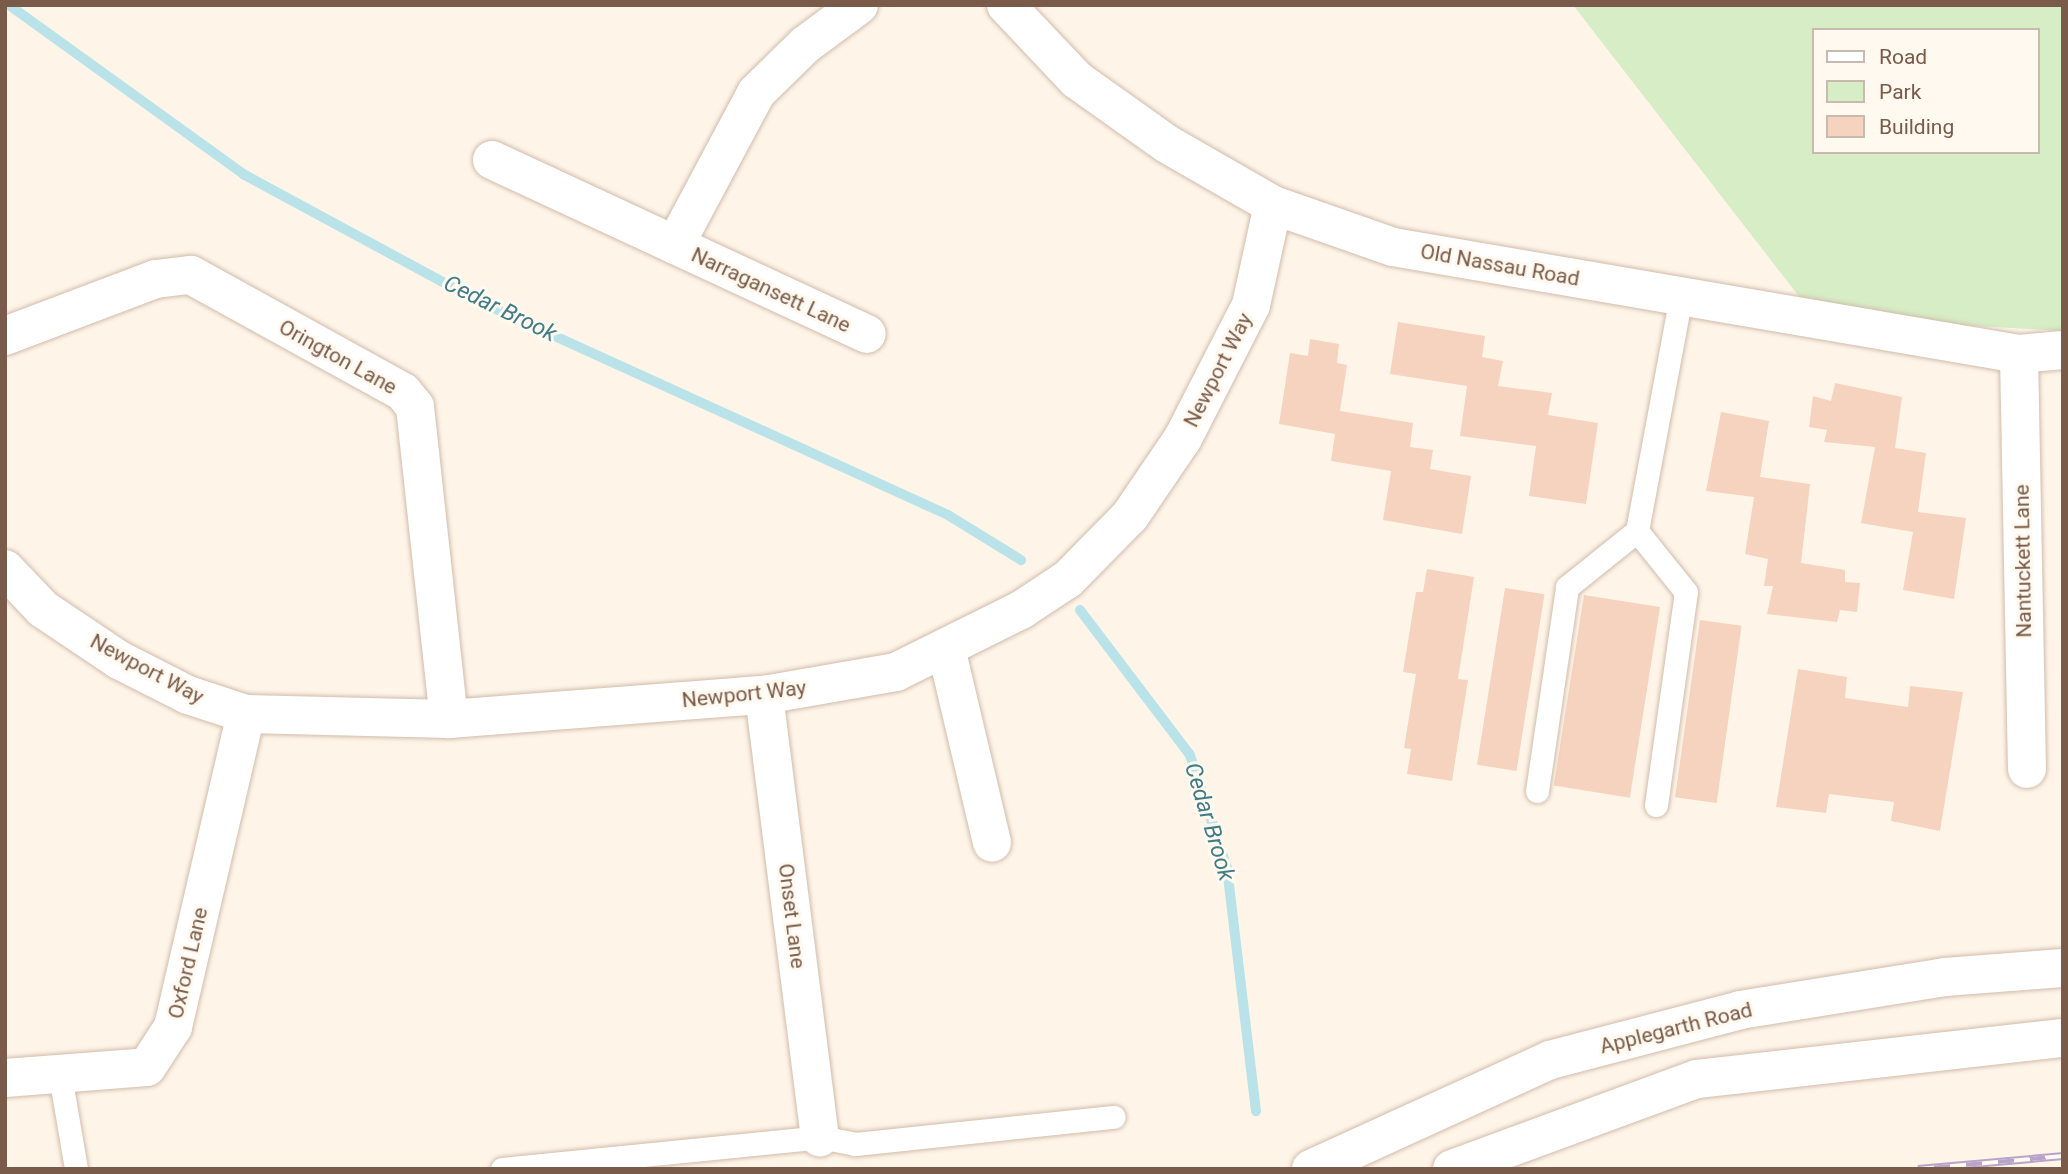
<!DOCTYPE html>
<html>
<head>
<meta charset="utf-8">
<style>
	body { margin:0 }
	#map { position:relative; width:2068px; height:1174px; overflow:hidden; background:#fef5e8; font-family:Roboto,sans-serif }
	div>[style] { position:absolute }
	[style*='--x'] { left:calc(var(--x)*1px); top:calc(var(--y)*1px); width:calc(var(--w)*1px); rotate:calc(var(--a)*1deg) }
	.green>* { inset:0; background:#d6edc5 }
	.stream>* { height:10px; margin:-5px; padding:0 5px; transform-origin:5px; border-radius:5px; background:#bae3e9 }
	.building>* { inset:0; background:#f5d3be; transform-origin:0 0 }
	.roads { filter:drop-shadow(0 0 2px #d1bcac) drop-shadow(0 0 2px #d1bcac) }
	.lane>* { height:23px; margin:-11.5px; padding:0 11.5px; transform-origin:11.5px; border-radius:11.5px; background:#fff }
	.street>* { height:38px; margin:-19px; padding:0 19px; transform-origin:19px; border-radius:19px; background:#fff }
	.secondary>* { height:38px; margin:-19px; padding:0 19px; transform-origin:19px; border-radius:19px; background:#fff }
	.rail>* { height:8px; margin-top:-4px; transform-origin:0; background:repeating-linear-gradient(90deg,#fff9f0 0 16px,#b8a4ca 0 32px); box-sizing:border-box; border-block:2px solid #b8a4ca }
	span { translate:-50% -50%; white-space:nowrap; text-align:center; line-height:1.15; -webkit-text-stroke:6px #fff9f0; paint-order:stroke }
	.street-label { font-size:21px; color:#7a5a49 }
	.water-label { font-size:23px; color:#3f7c87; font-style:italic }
	.frame { position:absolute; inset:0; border:7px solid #7a5a49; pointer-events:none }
	.legend { position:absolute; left:1812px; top:28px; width:228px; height:126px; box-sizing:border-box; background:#fff9f0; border:2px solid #cab9ad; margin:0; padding:9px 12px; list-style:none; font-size:21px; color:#7a5a49 }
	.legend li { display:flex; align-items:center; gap:14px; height:35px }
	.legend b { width:35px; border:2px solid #cab9ad }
</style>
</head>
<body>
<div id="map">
	<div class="green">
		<i style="clip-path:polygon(evenodd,1573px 5px,2063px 5px,2063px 331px,1815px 317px,1573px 5px,1814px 30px,2038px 30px,2038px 152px,1814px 152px,1814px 30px)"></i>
	</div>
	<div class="stream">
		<i style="--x:9;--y:5;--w:289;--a:35.8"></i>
		<i style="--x:243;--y:174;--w:267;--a:28.4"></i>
		<i style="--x:478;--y:301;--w:516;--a:24.48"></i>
		<i style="--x:948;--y:515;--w:86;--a:31.7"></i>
		<i style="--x:1080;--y:610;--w:182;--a:52.8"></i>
		<i style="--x:1190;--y:755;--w:119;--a:71.9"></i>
		<i style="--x:1227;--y:868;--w:245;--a:83.2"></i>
	</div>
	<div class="building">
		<i style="clip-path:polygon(1398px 322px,1485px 336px,1482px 357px,1503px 361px,1498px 386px,1552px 393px,1548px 415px,1598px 423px,1586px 504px,1529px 496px,1536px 446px,1460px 436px,1467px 386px,1390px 374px)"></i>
		<i style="clip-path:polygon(1310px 339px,1339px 344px,1337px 363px,1347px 365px,1340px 411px,1413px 423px,1410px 447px,1433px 450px,1430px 469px,1471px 476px,1462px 534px,1383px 520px,1391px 471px,1331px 461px,1335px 434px,1279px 424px,1290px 353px,1308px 356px)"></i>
		<i style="clip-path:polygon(1835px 383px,1902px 397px,1895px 448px,1926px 453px,1918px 512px,1966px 518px,1954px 599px,1903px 590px,1913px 532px,1861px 523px,1875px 447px,1824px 442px,1827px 430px,1809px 427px,1813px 396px,1831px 401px)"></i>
		<i style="clip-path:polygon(1721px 412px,1769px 421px,1760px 477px,1810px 484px,1801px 563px,1845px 570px,1845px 582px,1860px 583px,1857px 612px,1840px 610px,1837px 622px,1767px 614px,1773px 586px,1764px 586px,1768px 559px,1745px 554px,1754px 497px,1706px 491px)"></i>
		<i style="clip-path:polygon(1427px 569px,1474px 577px,1458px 679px,1468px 680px,1452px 781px,1407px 774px,1411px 749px,1404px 748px,1416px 674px,1403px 672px,1416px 592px,1423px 592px)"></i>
		<i style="left:1505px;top:588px;width:40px;height:179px;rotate:9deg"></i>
		<i style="left:1584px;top:595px;width:77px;height:193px;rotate:9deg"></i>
		<i style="left:1700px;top:620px;width:42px;height:179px;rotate:8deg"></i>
		<i style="clip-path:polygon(1798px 669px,1847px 677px,1845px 698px,1908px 707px,1910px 686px,1963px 692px,1940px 831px,1891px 821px,1894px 802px,1829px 794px,1826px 813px,1776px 807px)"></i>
	</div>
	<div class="roads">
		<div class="lane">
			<i style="--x:1537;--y:791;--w:206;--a:-81.6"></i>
			<i style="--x:1567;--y:587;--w:90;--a:-38.7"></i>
			<i style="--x:1656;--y:805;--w:215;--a:-82"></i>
			<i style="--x:1686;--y:592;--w:78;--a:-128.8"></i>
			<i style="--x:1637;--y:531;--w:240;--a:-79.4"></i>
			<i style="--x:60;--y:1075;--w:95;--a:80.3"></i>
			<i style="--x:502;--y:1169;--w:320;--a:-5.7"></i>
			<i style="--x:820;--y:1137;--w:36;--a:11"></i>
			<i style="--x:855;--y:1144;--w:260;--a:-6"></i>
		</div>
		<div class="street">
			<i style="--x:1006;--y:5;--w:103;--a:46.6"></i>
			<i style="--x:1077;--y:80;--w:110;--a:35.4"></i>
			<i style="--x:1167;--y:144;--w:122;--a:29.9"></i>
			<i style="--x:1273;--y:205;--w:127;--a:19.3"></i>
			<i style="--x:1393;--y:247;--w:635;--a:9.7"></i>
			<i style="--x:2019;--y:354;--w:44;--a:-5.2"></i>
			<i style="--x:492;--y:160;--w:413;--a:24.9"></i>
			<i style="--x:675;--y:245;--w:172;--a:-61.9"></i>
			<i style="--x:756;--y:93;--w:69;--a:-44.4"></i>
			<i style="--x:805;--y:45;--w:67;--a:-36.5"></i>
			<i style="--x:5;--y:336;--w:161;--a:-20.7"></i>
			<i style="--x:156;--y:279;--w:35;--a:-7"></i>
			<i style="--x:191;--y:275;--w:242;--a:28.9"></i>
			<i style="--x:403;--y:392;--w:19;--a:51"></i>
			<i style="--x:415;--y:407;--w:314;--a:83.8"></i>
			<i style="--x:2019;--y:354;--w:415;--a:88.9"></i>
			<i style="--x:5;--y:569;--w:55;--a:46.5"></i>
			<i style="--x:43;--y:609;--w:92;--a:33.9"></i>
			<i style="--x:119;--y:660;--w:77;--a:26.9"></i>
			<i style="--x:188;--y:695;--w:61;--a:18.1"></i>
			<i style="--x:246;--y:714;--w:203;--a:1.4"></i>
			<i style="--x:449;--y:719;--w:316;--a:-4.4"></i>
			<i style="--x:764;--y:695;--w:134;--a:-9.9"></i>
			<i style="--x:896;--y:672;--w:140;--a:-26.4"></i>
			<i style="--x:1021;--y:610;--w:56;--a:-33.4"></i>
			<i style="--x:1068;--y:579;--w:88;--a:-45.5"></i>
			<i style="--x:1130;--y:516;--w:94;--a:-55.8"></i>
			<i style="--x:1183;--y:438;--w:149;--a:-62.9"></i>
			<i style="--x:1251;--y:305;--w:102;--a:-77.6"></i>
			<i style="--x:946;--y:648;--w:200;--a:76.7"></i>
			<i style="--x:764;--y:695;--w:446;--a:82.8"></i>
			<i style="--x:5;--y:1078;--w:142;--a:-4.4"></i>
			<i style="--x:147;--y:1067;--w:48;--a:-57"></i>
			<i style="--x:173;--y:1027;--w:321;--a:-76.9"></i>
		</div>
		<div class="secondary">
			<i style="--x:1311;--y:1169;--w:263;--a:-24.5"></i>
			<i style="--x:1550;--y:1060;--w:196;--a:-14.7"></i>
			<i style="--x:1740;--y:1010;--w:208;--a:-9.1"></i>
			<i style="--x:1945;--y:977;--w:118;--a:-4.4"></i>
			<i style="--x:1452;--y:1169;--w:261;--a:-20.2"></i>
			<i style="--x:1697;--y:1079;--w:368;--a:-6.4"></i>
		</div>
	</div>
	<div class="rail">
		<i style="--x:1918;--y:1169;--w:146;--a:-5.1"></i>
	</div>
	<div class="street-label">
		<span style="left:1500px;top:265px;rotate:10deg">Old Nassau Road</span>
		<span style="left:771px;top:290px;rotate:25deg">Narragansett Lane</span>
		<span style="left:338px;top:357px;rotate:29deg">Orington Lane</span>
		<span style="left:1218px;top:370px;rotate:-63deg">Newport Way</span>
		<span style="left:2023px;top:561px;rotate:-91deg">Nantuckett Lane</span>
		<span style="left:147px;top:669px;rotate:28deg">Newport Way</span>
		<span style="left:744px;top:694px;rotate:-6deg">Newport Way</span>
		<span style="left:792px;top:916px;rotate:83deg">Onset Lane</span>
		<span style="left:188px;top:963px;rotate:-77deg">Oxford Lane</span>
		<span style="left:1676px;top:1028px;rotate:-14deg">Applegarth Road</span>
	</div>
	<div class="water-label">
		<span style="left:500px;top:309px;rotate:26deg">Cedar Brook</span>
		<span style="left:1209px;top:822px;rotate:73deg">Cedar Brook</span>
	</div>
	<div class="frame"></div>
	<ul class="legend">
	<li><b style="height:9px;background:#fff"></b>Road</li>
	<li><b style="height:19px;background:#d6edc5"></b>Park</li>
	<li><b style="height:19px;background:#f5d3be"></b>Building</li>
	</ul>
</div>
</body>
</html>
